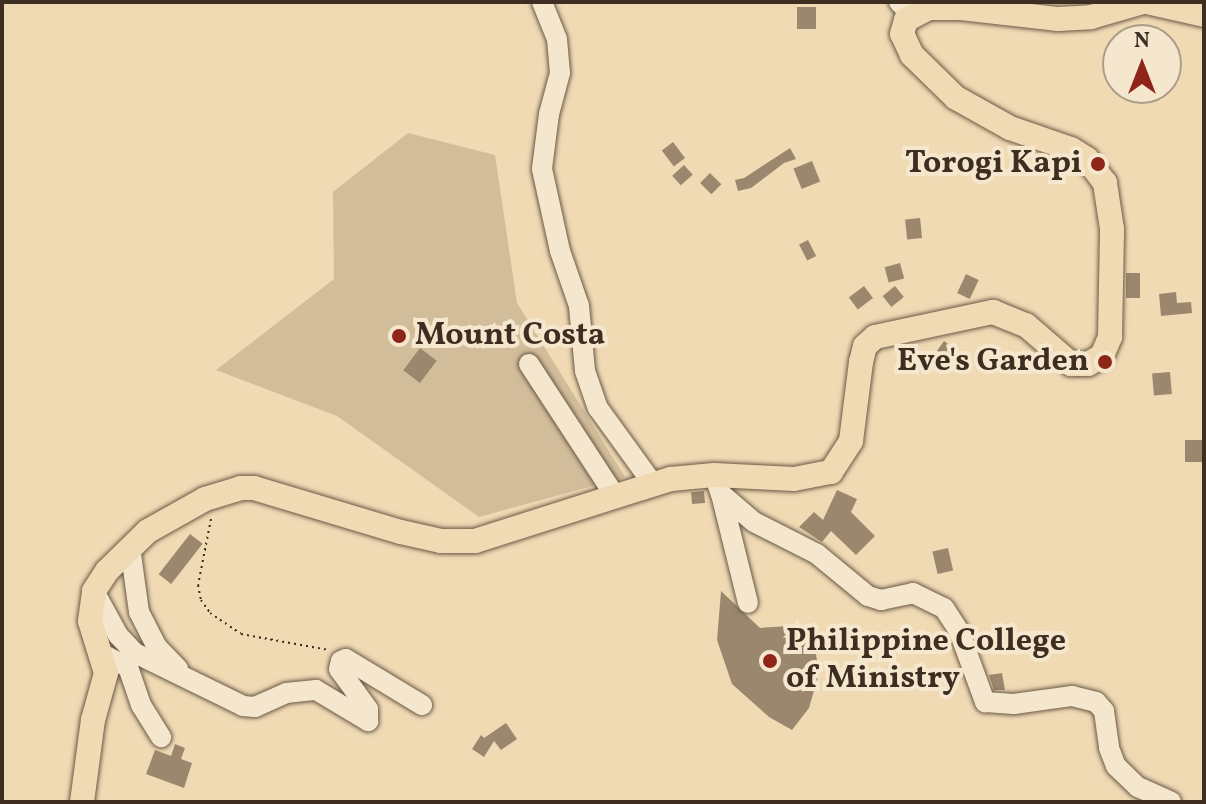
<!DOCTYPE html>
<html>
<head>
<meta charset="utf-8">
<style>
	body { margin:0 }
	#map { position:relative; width:1206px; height:804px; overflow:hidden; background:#f0dab4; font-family:Vollkorn,serif }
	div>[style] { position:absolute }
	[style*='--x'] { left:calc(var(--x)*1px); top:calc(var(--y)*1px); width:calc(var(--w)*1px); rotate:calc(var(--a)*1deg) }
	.green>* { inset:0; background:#d2bd9b }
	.building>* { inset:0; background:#9b876e; transform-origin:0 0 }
	.path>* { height:2px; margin-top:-1px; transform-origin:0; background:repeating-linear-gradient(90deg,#3e2e22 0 2px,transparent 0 6px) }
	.roads { filter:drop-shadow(0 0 2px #6a5946) drop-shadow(0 0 2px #6a5946) }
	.minor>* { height:20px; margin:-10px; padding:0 10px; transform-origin:10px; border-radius:10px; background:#f5e7ce }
	.major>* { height:24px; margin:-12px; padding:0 12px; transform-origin:12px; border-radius:12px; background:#f0dab4 }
	.dots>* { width:22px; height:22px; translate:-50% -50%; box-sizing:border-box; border:4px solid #f5e7ce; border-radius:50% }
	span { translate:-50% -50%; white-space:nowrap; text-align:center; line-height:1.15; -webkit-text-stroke:8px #f5e7ce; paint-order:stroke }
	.poi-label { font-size:32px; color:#3e2e22; font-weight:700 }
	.right { translate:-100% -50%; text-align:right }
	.left { translate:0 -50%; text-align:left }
	.frame { position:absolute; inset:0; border:4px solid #3e2e22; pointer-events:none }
	.north { position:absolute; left:1102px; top:24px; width:80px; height:80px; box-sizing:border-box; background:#f5e7ce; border:2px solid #ac9d89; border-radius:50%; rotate:0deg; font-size:22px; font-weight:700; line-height:32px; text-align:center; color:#3e2e22 }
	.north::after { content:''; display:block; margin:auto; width:28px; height:36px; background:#8f2418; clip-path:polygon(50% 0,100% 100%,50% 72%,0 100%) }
</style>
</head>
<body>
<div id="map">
	<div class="green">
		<i style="clip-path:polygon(408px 133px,495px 155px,517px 303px,625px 477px,479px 517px,337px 416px,216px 370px,334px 279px,333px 192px)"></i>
	</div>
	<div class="building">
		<i style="left:797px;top:7px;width:19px;height:22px"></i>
		<i style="left:673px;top:142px;width:20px;height:14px;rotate:53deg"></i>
		<i style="clip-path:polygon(790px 148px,796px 159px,784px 163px,751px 188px,738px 191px,735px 180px,744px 178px)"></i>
		<i style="left:812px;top:161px;width:22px;height:20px;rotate:68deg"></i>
		<i style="left:684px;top:165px;width:13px;height:16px;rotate:48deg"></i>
		<i style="left:710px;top:173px;width:16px;height:14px;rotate:45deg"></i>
		<i style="left:920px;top:218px;width:20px;height:15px;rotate:84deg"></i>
		<i style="left:808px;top:240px;width:18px;height:10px;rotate:63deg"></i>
		<i style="left:900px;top:263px;width:16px;height:16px;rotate:75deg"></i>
		<i style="left:1126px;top:273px;width:14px;height:25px"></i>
		<i style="left:966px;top:274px;width:14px;height:21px;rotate:25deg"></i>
		<i style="left:864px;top:286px;width:15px;height:19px;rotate:53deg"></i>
		<i style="left:895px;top:286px;width:14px;height:16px;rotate:51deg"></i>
		<i style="clip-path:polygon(1176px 292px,1177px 303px,1191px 302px,1192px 313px,1161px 316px,1159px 294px)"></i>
		<i style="left:944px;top:341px;width:14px;height:21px;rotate:36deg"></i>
		<i style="left:420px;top:348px;width:21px;height:28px;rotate:37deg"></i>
		<i style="left:1170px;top:372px;width:22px;height:18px;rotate:85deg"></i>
		<i style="left:1185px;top:440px;width:17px;height:22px"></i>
		<i style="clip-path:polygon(837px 490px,857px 499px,851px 512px,875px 536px,856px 555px,831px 531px,822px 542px,799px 527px,814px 512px,823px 520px)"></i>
		<i style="left:704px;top:491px;width:12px;height:13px;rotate:85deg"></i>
		<i style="left:190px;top:534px;width:16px;height:51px;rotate:38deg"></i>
		<i style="left:948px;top:548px;width:23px;height:16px;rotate:77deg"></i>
		<i style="clip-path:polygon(721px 591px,760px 628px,789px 626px,815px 648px,819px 673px,809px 708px,792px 730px,769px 717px,732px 684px,717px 640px)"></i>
		<i style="clip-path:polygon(1002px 673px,1005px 690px,994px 690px,989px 675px)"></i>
		<i style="clip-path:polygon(506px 723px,517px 739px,501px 750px,494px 741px,484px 757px,472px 749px,481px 735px,484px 738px)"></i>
		<i style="clip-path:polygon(175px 744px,185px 748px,181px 759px,192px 763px,184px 788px,146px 774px,155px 750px,171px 756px)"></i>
	</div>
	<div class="path">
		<i style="--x:211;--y:519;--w:67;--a:101.1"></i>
		<i style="--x:198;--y:585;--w:15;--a:79"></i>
		<i style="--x:201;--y:600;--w:16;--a:55"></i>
		<i style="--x:210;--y:613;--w:37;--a:34"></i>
		<i style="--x:241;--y:634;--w:89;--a:10.3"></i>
	</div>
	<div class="roads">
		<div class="minor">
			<i style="--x:542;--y:2;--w:40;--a:68"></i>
			<i style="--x:557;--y:39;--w:34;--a:85"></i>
			<i style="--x:560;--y:73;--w:42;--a:105"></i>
			<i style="--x:549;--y:114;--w:55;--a:97.3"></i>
			<i style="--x:542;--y:169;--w:84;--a:77.6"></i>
			<i style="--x:560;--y:251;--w:58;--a:70.9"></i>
			<i style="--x:579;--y:306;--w:65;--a:84.7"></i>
			<i style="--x:585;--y:371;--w:39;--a:71"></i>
			<i style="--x:598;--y:408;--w:94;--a:54.1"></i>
			<i style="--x:899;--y:2;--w:18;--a:45"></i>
			<i style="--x:529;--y:364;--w:158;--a:56.9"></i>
			<i style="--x:714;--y:475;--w:20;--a:70"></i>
			<i style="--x:721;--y:494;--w:43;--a:40.3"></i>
			<i style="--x:754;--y:522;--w:71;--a:26.9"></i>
			<i style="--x:817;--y:554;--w:66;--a:39.5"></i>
			<i style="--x:868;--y:596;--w:14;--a:17"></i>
			<i style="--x:881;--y:600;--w:33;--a:-12"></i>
			<i style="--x:913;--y:593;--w:34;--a:26"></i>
			<i style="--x:944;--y:608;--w:27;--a:57"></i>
			<i style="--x:959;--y:631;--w:76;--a:69.9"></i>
			<i style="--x:985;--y:702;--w:29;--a:4"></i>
			<i style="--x:1014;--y:704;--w:59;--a:-7.9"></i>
			<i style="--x:1072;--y:696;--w:25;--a:14"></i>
			<i style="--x:1096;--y:702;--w:12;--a:48"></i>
			<i style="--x:1104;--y:711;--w:37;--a:82"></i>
			<i style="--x:1109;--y:748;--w:19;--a:69"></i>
			<i style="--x:1116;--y:766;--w:30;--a:44"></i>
			<i style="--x:1138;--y:787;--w:36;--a:24"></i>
			<i style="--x:721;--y:494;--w:112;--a:76.1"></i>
			<i style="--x:130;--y:547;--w:66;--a:82.1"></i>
			<i style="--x:139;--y:612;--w:38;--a:63"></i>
			<i style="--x:156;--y:646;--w:32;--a:46"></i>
			<i style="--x:94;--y:591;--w:50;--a:61.4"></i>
			<i style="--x:118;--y:635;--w:25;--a:47"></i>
			<i style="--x:135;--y:653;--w:120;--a:26.1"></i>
			<i style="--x:243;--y:706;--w:12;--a:5"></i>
			<i style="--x:255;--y:707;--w:34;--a:-24"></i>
			<i style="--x:286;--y:693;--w:30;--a:-6"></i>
			<i style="--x:316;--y:690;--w:61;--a:30.8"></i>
			<i style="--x:368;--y:721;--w:12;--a:-90"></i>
			<i style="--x:368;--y:709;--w:49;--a:-125.9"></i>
			<i style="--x:339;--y:669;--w:8;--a:-76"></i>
			<i style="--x:341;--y:661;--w:5;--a:-22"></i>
			<i style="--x:346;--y:659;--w:89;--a:31.2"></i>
			<i style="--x:102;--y:654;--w:29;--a:27"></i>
			<i style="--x:128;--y:667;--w:40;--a:71.1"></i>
			<i style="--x:141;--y:705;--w:38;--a:58"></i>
		</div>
		<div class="major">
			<i style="--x:1147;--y:2;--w:58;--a:12.8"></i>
			<i style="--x:82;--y:802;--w:83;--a:-82.4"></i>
			<i style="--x:93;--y:720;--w:49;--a:-74.5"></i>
			<i style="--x:106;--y:673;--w:54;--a:-107.1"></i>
			<i style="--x:90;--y:621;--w:30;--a:-82"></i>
			<i style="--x:94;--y:591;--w:24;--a:-57"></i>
			<i style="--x:107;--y:571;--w:57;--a:-44.3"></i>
			<i style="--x:148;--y:531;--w:65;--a:-29.3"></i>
			<i style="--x:205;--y:499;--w:37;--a:-17"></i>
			<i style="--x:240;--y:488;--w:14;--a:0"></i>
			<i style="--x:254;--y:488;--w:153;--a:16.7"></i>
			<i style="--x:401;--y:532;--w:41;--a:12.7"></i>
			<i style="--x:441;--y:541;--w:34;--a:0"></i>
			<i style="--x:475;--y:541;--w:206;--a:-17.6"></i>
			<i style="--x:671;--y:479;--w:43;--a:-5.3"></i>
			<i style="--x:714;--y:475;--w:80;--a:2.9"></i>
			<i style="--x:794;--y:479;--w:38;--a:-11"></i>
			<i style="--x:831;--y:472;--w:37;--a:-57"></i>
			<i style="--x:851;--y:441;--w:80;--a:-82.8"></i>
			<i style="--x:861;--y:362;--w:16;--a:-76"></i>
			<i style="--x:865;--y:346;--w:13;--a:-42"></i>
			<i style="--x:875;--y:337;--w:121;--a:-12"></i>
			<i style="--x:993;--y:312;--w:35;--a:22"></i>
			<i style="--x:1026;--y:325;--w:60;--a:40.9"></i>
			<i style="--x:1071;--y:364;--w:17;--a:0"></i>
			<i style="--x:1088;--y:364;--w:16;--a:-30"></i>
			<i style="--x:1102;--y:356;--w:21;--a:-67"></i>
			<i style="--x:1110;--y:337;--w:108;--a:-88.9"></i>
			<i style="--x:1112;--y:229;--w:47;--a:-98.7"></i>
			<i style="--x:1105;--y:183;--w:30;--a:-127"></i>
			<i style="--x:1087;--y:159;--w:19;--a:-148"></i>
			<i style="--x:1071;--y:149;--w:65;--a:-161"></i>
			<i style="--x:1010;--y:128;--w:62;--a:-150.9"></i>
			<i style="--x:956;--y:98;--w:62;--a:-135.7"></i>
			<i style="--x:912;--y:55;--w:23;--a:-115"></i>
			<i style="--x:902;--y:34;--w:15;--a:-74"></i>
			<i style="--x:906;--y:20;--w:26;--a:-28"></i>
			<i style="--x:929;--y:8;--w:32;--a:0"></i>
			<i style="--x:961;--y:8;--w:98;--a:6.5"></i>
			<i style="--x:1058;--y:19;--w:33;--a:-3"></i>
			<i style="--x:1091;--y:17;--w:54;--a:-16.1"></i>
		</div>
	</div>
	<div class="dots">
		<i style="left:1098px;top:164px;background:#8f2418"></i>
		<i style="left:399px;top:336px;background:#8f2418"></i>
		<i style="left:1105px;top:362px;background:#8f2418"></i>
		<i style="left:770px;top:661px;background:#8f2418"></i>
	</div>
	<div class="poi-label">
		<span class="right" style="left:1082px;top:164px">Torogi Kapi</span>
		<span class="left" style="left:415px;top:336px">Mount Costa</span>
		<span class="right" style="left:1089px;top:362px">Eve's Garden</span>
		<span class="left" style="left:786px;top:661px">Philippine College<br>of Ministry</span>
	</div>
	<div class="frame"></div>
	<div class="north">N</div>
</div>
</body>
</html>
